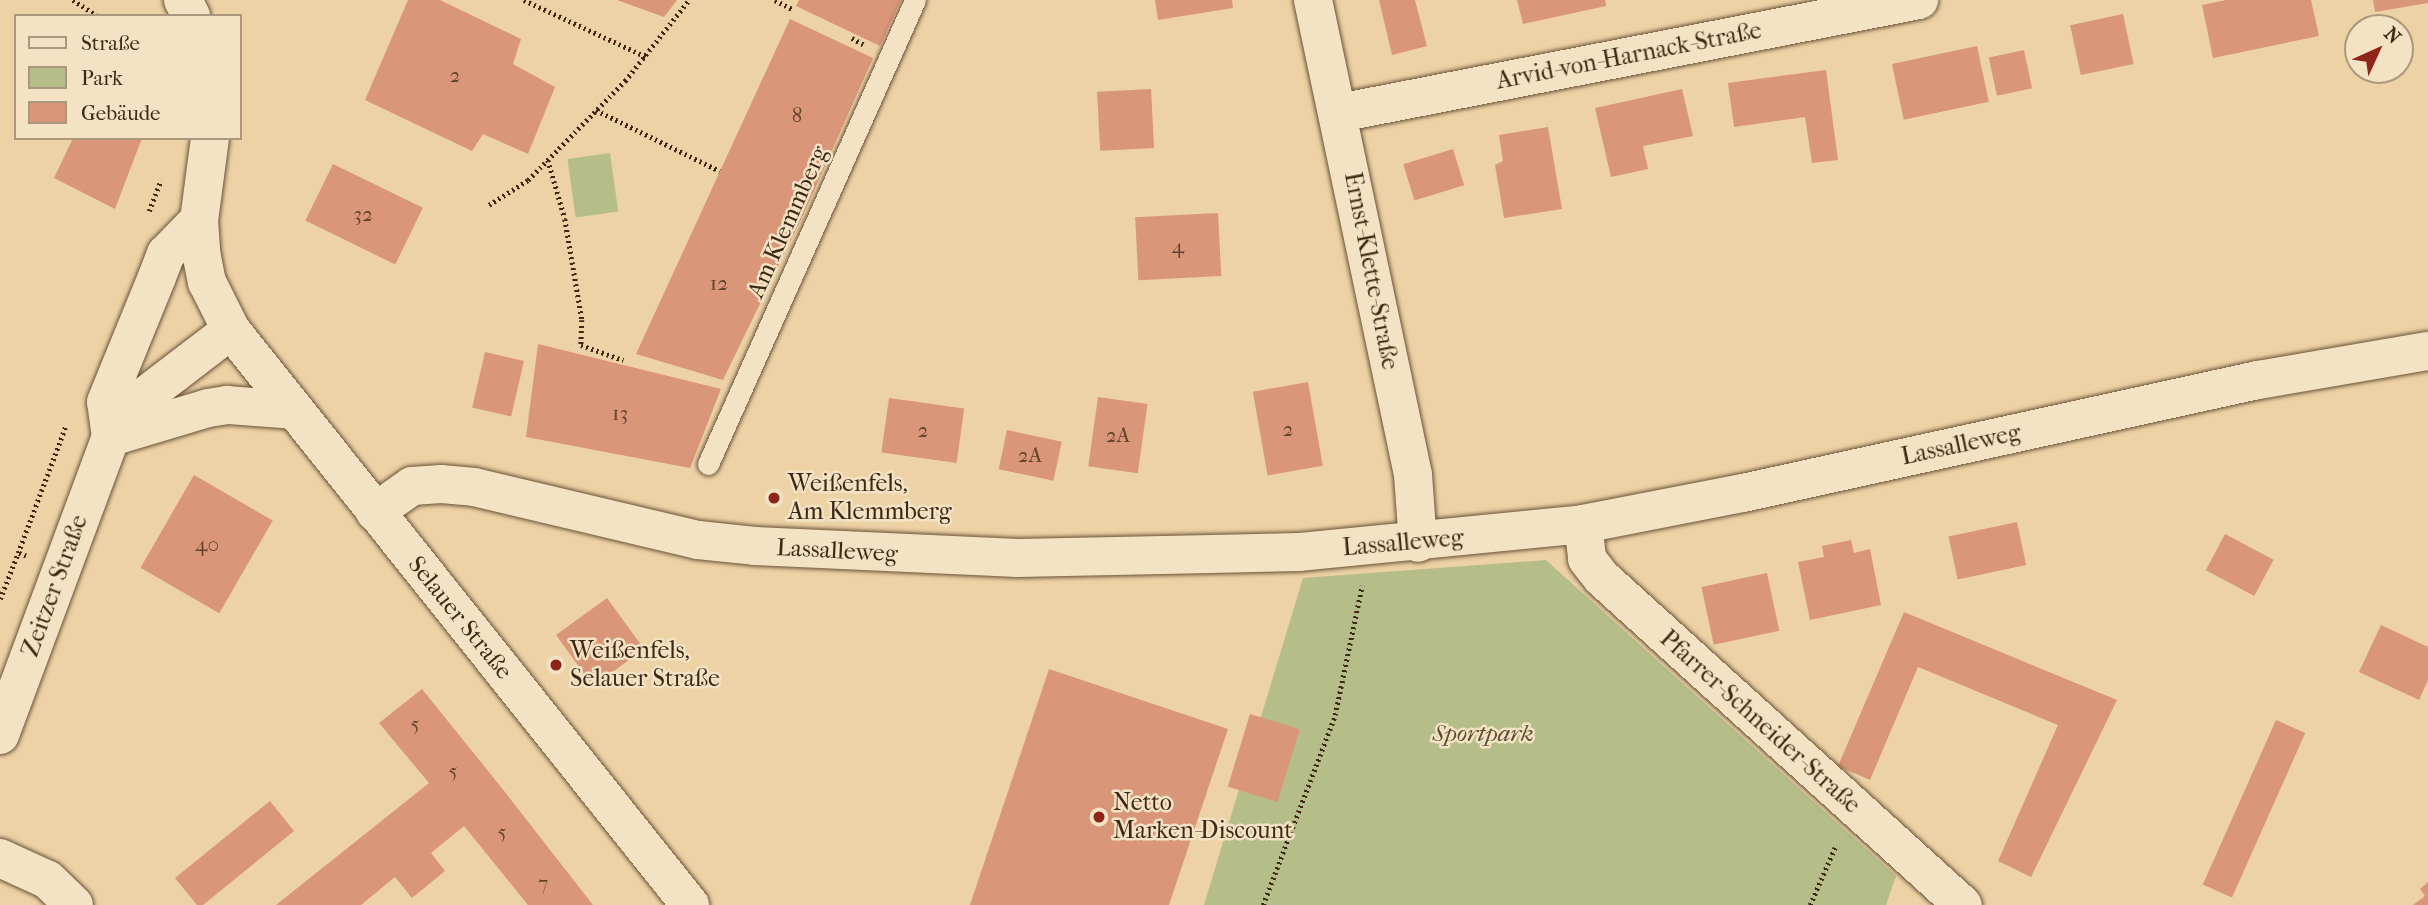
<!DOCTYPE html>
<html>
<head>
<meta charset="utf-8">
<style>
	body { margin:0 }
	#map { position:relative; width:2428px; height:905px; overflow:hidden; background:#edd2a5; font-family:"IM FELL French Canon",serif }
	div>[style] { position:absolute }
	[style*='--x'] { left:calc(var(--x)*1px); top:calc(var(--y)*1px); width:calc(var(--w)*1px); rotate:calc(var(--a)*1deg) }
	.green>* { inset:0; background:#b5bd88; transform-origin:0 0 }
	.building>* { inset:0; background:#da9678; transform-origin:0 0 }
	.path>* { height:4.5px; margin-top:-2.25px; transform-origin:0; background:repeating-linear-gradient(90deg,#3e2713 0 2px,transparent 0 5.5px) }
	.roads { filter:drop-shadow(0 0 2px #6a5238) drop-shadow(0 0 2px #6a5238) }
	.service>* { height:21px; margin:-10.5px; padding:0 10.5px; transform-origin:10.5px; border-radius:10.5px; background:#f3e2c4 }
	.minor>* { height:38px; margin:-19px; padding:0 19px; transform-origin:19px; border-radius:19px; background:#f3e2c4 }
	.secondary>* { height:38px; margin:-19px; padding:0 19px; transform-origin:19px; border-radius:19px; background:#f3e2c4 }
	.dots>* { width:19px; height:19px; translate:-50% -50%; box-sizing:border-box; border:4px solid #f3e2c4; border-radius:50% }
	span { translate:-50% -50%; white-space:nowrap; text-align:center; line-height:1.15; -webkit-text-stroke:5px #f3e2c4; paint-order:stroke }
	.number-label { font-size:21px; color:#65432c }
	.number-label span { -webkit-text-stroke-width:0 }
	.street-label { font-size:24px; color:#3e2713 }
	.poi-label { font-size:24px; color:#3e2713 }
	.left { translate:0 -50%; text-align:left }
	.park-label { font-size:24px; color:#5c4c30; font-style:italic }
	.legend { position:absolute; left:14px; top:14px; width:228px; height:126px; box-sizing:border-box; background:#f3e2c4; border:2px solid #ab977d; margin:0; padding:9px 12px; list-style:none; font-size:21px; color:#3e2713 }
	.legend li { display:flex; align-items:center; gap:14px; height:35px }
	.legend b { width:35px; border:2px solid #ab977d }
	.north { position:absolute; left:2344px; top:14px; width:70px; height:70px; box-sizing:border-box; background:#f3e2c4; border:2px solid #ab977d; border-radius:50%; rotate:45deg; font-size:19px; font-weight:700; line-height:28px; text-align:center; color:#3e2713 }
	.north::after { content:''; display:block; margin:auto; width:24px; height:32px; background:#8f2418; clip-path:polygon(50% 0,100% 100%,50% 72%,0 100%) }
</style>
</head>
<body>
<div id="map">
	<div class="green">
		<i style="left:610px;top:153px;width:59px;height:43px;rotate:82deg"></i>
		<i style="clip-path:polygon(1546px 560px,1896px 876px,1886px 905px,1204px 905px,1303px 578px)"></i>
	</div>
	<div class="building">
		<i style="clip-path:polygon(408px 0,440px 0,521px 39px,513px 64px,555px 87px,528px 154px,483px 134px,472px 151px,365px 100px)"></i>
		<i style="clip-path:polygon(617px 0,677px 0,664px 17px)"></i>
		<i style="clip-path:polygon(799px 0,901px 0,880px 46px,796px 6px)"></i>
		<i style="clip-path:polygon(1155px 0,1232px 0,1233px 8px,1158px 20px)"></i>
		<i style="clip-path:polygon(1379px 0,1415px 0,1427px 46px,1392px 55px)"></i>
		<i style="clip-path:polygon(1517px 0,1605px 0,1606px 6px,1523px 24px)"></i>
		<i style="clip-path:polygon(2226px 0,2311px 0,2319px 36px,2213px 58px,2202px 5px)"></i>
		<i style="clip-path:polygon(2373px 0,2428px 0,2428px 3px,2375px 12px)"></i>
		<i style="left:2123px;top:14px;width:51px;height:54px;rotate:78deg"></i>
		<i style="clip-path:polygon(790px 19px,873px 58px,804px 213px,723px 380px,636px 354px)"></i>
		<i style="left:1977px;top:46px;width:57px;height:87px;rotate:78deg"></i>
		<i style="left:2024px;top:50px;width:39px;height:36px;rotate:78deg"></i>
		<i style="clip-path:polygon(1826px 70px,1838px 160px,1812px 163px,1805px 117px,1734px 127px,1728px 83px)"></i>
		<i style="left:1151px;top:89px;width:59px;height:54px;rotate:87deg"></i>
		<i style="clip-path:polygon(1682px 89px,1693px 136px,1643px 146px,1648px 169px,1611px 177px,1595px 108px)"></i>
		<i style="clip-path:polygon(1548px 127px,1562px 209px,1504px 218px,1495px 165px,1503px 161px,1499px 135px)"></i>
		<i style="clip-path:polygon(73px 138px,142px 138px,115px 209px,54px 178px)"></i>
		<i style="left:1453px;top:149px;width:38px;height:52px;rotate:73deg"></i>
		<i style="left:333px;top:164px;width:100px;height:63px;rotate:26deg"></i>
		<i style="left:1218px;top:213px;width:63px;height:83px;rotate:87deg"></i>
		<i style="clip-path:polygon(538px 344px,721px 389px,690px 468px,526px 437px)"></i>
		<i style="left:485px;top:352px;width:40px;height:57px;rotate:13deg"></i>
		<i style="left:1308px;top:382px;width:85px;height:56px;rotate:80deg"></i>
		<i style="left:1098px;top:397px;width:50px;height:70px;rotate:8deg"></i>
		<i style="left:889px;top:398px;width:76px;height:55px;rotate:8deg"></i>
		<i style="left:1007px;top:430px;width:56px;height:40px;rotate:12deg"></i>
		<i style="left:194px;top:475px;width:91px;height:107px;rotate:30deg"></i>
		<i style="left:2017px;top:522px;width:44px;height:70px;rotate:78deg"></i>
		<i style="left:2225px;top:534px;width:55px;height:41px;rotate:28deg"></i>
		<i style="clip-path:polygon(1851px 540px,1854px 553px,1870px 549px,1881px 605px,1810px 620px,1798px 562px,1824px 557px,1822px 546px)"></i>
		<i style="left:1767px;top:573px;width:59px;height:67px;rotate:78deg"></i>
		<i style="left:607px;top:598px;width:63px;height:63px;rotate:54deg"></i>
		<i style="clip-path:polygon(1904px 612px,2117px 700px,2031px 877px,1998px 861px,2058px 725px,1918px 667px,1870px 780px,1838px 766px)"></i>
		<i style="clip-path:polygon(2381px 625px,2428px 647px,2428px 680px,2419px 700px,2359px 672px)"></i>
		<i style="clip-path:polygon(1049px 669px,1228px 729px,1169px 905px,970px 905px)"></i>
		<i style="clip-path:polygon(422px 689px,501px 787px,593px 905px,528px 905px,464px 826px,431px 853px,445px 871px,412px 898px,395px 877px,361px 905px,276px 905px,429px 783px,379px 723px)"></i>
		<i style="left:1250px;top:714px;width:52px;height:76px;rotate:17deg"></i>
		<i style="left:2276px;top:720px;width:32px;height:180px;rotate:24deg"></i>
		<i style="clip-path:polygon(270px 801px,294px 831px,203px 905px,197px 905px,175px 878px)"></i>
		<i style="clip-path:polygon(2428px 882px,2428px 905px,2413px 905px,2425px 896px,2420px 889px)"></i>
	</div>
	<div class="path">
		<i style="--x:73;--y:0;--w:30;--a:33"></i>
		<i style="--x:524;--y:0;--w:136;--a:24.9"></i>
		<i style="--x:775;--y:0;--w:21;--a:28"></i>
		<i style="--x:852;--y:38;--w:13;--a:29"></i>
		<i style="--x:596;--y:110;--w:138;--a:26.2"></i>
		<i style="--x:548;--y:160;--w:61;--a:73.9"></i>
		<i style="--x:565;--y:219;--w:102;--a:80.4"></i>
		<i style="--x:582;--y:320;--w:25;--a:92"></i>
		<i style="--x:581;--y:345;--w:45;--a:19.7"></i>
		<i style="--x:489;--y:205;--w:46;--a:-32.7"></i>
		<i style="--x:528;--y:180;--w:139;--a:-45.6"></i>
		<i style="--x:625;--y:81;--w:103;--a:-51.7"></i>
		<i style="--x:149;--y:211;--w:33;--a:-69"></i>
		<i style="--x:26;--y:556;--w:9;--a:-159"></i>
		<i style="--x:18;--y:553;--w:137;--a:-69.4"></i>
		<i style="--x:0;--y:599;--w:49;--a:-68.6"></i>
		<i style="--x:1263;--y:905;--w:203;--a:-69.2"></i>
		<i style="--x:1335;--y:715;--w:132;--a:-78.2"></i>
		<i style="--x:1810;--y:905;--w:65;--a:-66.6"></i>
	</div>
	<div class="roads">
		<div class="service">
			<i style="--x:708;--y:464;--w:508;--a:-65.96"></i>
		</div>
		<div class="minor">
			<i style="--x:1313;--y:0;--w:485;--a:78.1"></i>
			<i style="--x:1413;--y:475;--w:68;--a:85.8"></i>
			<i style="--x:1339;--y:113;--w:591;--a:-11.02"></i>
			<i style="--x:111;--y:437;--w:35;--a:-98"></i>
			<i style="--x:106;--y:402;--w:135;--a:-67.8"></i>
			<i style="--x:157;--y:277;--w:25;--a:-69"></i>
			<i style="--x:166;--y:254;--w:47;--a:-45.9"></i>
			<i style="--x:111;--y:437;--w:101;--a:-16.6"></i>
			<i style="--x:208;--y:408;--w:20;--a:-9"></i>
			<i style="--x:228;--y:405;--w:66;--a:4.3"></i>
			<i style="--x:375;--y:512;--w:45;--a:-35.1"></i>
			<i style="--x:412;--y:486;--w:29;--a:-4"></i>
			<i style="--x:441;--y:484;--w:33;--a:5"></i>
			<i style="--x:474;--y:487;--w:230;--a:13.3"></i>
			<i style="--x:698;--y:540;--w:57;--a:6"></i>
			<i style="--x:755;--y:546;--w:263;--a:2.6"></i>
			<i style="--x:1018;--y:558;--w:281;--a:-1.2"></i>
			<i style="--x:1299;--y:552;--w:285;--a:-5.6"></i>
			<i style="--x:1583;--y:524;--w:163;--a:-11"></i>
			<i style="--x:1743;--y:493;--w:527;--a:-12.38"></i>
			<i style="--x:2258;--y:380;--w:172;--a:-9.7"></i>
			<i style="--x:1583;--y:524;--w:35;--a:83"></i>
			<i style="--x:1587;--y:559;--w:24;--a:52"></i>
			<i style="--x:1602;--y:578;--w:487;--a:42.2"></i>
			<i style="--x:0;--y:735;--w:318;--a:-69.6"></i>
			<i style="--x:111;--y:437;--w:39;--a:-55"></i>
			<i style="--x:133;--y:405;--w:123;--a:-37.4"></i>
			<i style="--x:0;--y:858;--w:53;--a:24.6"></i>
			<i style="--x:48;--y:880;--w:36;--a:44"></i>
		</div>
		<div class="secondary">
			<i style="--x:183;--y:0;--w:18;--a:63"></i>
			<i style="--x:210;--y:138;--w:83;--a:97.6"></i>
			<i style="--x:199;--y:220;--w:32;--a:86"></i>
			<i style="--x:201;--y:252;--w:31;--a:79"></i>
			<i style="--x:207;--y:282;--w:54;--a:63.4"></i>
			<i style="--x:231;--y:330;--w:736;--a:51.4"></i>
		</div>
	</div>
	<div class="dots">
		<i style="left:774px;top:498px;background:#8f2418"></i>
		<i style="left:556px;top:665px;background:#8f2418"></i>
		<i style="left:1099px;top:817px;background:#8f2418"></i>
	</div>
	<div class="number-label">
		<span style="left:455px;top:75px">2</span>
		<span style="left:797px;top:115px">8</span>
		<span style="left:363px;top:214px">32</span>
		<span style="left:1178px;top:246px">4</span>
		<span style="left:719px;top:283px">12</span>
		<span style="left:620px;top:413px">13</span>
		<span style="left:1288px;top:429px">2</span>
		<span style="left:923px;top:430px">2</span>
		<span style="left:1118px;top:435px">2A</span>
		<span style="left:1030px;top:455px">2A</span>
		<span style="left:207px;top:544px">40</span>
		<span style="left:415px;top:724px">5</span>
		<span style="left:453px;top:771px">5</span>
		<span style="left:502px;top:832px">5</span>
		<span style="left:543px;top:883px">7</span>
	</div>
	<div class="street-label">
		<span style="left:1629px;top:56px;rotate:-11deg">Arvid-von-Harnack-Straße</span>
		<span style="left:788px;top:222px;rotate:-66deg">Am Klemmberg</span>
		<span style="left:1371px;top:271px;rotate:79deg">Ernst-Klette-Straße</span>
		<span style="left:1961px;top:445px;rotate:-12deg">Lassalleweg</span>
		<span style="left:1403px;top:543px;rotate:-5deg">Lassalleweg</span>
		<span style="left:837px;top:551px;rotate:3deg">Lassalleweg</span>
		<span style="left:55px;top:586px;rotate:-70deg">Zeitzer Straße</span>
		<span style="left:460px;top:618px;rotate:51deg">Selauer Straße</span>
		<span style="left:1760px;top:722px;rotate:42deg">Pfarrer-Schneider-Straße</span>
	</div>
	<div class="poi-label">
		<span class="left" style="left:788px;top:498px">Weißenfels,<br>Am Klemmberg</span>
		<span class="left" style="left:570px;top:665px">Weißenfels,<br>Selauer Straße</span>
		<span class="left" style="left:1113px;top:817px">Netto<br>Marken-Discount</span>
	</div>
	<div class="park-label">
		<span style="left:1483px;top:734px">Sportpark</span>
	</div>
	<ul class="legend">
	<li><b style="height:9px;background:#f3e2c4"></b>Straße</li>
	<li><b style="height:19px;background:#b5bd88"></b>Park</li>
	<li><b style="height:19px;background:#da9678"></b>Gebäude</li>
	</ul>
	<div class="north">N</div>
</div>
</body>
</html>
